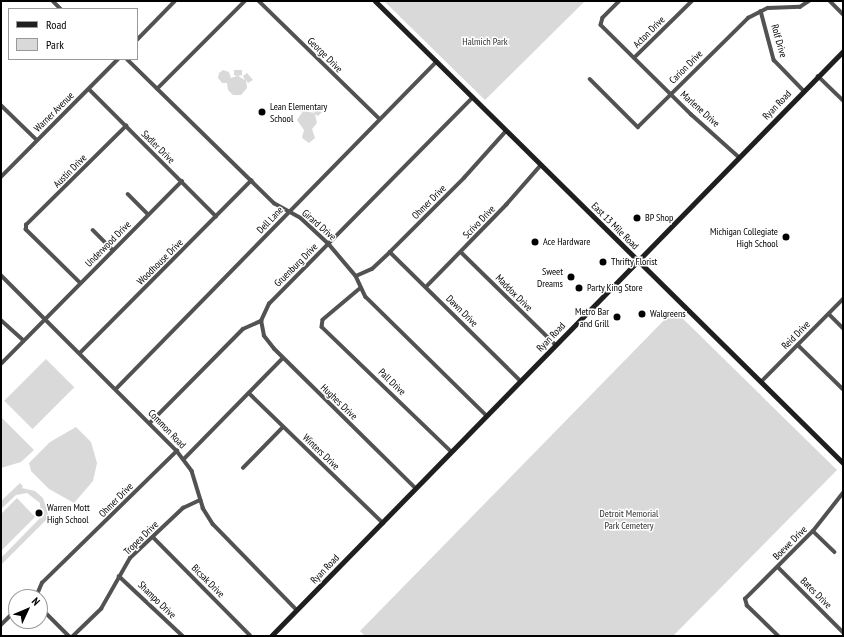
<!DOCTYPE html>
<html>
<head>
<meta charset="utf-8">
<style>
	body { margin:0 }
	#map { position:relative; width:844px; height:637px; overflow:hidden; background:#fff; font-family:"PT Sans Narrow",sans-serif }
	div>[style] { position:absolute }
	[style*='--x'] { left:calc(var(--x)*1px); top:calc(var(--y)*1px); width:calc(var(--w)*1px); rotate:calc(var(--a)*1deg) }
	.green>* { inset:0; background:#d9d9d9; transform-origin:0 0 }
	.minor>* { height:3.5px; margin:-1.75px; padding:0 1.75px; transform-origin:1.75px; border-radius:1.75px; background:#525252 }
	.secondary>* { height:5px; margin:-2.5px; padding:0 2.5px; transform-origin:2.5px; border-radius:2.5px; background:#1f1f1f }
	.dots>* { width:11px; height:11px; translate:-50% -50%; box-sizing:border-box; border:2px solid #fff; border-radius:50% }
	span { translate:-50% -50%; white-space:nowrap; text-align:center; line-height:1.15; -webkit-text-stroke:3px #fff; paint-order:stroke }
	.street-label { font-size:10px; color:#000 }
	.park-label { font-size:10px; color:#303030 }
	.poi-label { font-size:10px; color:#000 }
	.left { translate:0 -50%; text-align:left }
	.right { translate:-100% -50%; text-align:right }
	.frame { position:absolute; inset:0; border:2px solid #000; pointer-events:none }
	.legend { position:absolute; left:8px; top:8px; width:130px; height:52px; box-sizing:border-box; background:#fff; border:1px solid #999; margin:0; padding:5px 7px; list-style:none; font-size:12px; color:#000 }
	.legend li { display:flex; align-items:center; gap:8px; height:20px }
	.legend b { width:20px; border:1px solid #999 }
	.north { position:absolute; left:8px; top:589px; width:40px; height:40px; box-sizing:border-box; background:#fff; border:1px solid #999; border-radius:50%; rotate:46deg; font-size:11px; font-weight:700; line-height:16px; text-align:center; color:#000 }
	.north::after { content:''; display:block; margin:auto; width:14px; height:18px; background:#000; clip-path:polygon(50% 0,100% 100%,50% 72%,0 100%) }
</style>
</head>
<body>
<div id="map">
	<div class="green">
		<i style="clip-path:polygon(384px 1px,585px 1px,485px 100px)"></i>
		<i style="clip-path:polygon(234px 70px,242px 70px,242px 75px,238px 76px,245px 80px,243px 76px,247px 73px,253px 80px,248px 83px,246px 80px,247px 88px,241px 95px,233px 95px,228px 90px,227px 83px,222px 83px,218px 78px,219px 73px,223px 70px,229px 72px,231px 78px,237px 76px,234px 75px)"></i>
		<i style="clip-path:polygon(305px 104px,307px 109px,304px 111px,315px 113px,312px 110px,316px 106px,322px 112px,318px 116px,315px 114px,317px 123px,312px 129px,315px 138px,309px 143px,302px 138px,304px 130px,297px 120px,303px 111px,300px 112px,298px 107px)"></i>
		<i style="clip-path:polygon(674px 310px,837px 470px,673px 636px,365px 636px,360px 631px)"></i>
		<i style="left:46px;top:359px;width:40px;height:59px;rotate:45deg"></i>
		<i style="clip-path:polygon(1px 417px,34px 450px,21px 462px,1px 468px)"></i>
		<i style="clip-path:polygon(76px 427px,91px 442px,97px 463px,93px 481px,74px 503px,49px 489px,31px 471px,29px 463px,50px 442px)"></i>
		<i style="clip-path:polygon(20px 483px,23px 486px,22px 488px,35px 491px,43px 498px,49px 517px,1px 565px,1px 558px,41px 517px,40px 503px,27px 493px,16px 495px,1px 509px,1px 501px)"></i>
		<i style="clip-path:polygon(17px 498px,35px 517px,1px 551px,1px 514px)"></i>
	</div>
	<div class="minor">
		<i style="--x:53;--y:1;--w:11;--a:45"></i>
		<i style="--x:259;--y:1;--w:169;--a:44.3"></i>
		<i style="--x:620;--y:1;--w:24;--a:135"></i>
		<i style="--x:603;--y:18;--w:7;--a:106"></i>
		<i style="--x:601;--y:25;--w:127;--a:44.7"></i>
		<i style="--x:691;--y:114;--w:64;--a:41.9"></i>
		<i style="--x:830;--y:1;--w:18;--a:45"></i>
		<i style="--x:761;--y:11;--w:51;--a:75.1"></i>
		<i style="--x:774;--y:60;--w:43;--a:45.9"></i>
		<i style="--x:137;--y:40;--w:54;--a:-45.7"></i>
		<i style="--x:634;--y:58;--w:81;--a:-44.5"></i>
		<i style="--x:127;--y:59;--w:206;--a:44.4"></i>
		<i style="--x:274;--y:203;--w:31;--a:29"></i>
		<i style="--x:301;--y:218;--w:37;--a:43"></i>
		<i style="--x:328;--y:243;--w:43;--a:49.7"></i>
		<i style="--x:356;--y:276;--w:23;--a:65"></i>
		<i style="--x:366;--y:297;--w:170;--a:44.5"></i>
		<i style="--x:818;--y:76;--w:35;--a:44"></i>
		<i style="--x:590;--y:79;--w:68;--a:45"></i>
		<i style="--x:638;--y:127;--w:155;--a:-44.7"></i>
		<i style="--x:748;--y:18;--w:22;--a:-27"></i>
		<i style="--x:768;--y:8;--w:32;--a:-2"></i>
		<i style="--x:800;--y:7;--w:11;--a:-34"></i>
		<i style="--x:89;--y:89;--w:180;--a:45"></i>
		<i style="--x:157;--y:89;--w:124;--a:-45"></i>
		<i style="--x:1;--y:105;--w:50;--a:44.2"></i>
		<i style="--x:1;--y:177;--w:166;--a:-45.2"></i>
		<i style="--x:128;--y:194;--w:28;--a:45"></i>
		<i style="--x:93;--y:230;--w:28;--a:45"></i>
		<i style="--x:390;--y:252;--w:184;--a:44.6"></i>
		<i style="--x:461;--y:252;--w:133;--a:44.4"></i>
		<i style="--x:1;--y:275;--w:249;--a:45"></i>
		<i style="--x:177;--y:451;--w:25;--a:53"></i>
		<i style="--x:192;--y:471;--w:39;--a:73"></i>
		<i style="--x:203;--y:508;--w:19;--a:58"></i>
		<i style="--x:213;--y:524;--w:120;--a:45.7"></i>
		<i style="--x:356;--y:276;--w:17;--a:-24"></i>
		<i style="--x:372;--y:269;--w:25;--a:-43"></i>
		<i style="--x:390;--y:252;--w:105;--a:-45"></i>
		<i style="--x:464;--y:178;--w:63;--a:-48.2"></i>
		<i style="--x:80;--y:283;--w:76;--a:-135.5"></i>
		<i style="--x:26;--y:230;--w:5;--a:-90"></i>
		<i style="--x:26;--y:225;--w:141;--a:-44.7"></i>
		<i style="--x:426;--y:287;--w:115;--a:-45.7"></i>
		<i style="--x:506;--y:205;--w:53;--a:-48.8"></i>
		<i style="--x:360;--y:289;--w:48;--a:140"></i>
		<i style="--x:323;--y:320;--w:7;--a:98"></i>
		<i style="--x:322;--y:327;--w:180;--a:43.9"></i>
		<i style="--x:829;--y:314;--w:20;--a:45"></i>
		<i style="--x:1;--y:320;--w:30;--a:42"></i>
		<i style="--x:798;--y:345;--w:63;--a:44.4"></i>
		<i style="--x:80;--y:353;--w:243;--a:-45.2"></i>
		<i style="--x:1;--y:364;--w:257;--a:-45.3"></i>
		<i style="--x:761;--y:382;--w:117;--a:-45.3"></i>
		<i style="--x:116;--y:389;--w:458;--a:-45.6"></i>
		<i style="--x:249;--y:393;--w:187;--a:44.1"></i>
		<i style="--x:150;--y:423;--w:132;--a:-45.3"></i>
		<i style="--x:243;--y:329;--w:20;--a:-24"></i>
		<i style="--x:184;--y:459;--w:141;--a:-45.6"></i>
		<i style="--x:243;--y:468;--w:57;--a:-45.7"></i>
		<i style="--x:416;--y:489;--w:199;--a:-135.4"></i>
		<i style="--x:274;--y:349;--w:16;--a:-128"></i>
		<i style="--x:264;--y:336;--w:15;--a:-101"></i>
		<i style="--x:261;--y:321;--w:19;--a:-65"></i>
		<i style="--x:269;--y:304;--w:289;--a:-45.4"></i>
		<i style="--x:813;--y:531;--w:30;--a:44"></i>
		<i style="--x:153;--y:537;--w:139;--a:45.3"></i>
		<i style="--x:778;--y:567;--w:92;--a:45"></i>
		<i style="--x:119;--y:576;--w:88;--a:43.2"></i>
		<i style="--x:36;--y:597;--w:15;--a:-67"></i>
		<i style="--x:42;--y:583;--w:189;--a:-44.4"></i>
		<i style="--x:40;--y:607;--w:41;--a:45"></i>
		<i style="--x:1;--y:625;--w:21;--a:-45"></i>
		<i style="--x:73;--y:636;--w:39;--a:-44"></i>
		<i style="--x:101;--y:609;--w:59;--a:-60.4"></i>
		<i style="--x:130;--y:558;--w:73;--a:-43.3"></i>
		<i style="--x:183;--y:508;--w:19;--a:-25"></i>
		<i style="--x:778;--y:636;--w:43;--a:-135.9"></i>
		<i style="--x:747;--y:606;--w:7;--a:-106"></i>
		<i style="--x:745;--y:599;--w:96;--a:-45"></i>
		<i style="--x:813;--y:531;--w:48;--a:-51.7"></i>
	</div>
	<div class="secondary">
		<i style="--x:375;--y:1;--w:658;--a:44.63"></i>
		<i style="--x:271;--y:636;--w:818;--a:-45.64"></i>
	</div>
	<div class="dots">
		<i style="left:262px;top:112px;background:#000"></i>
		<i style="left:637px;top:218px;background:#000"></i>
		<i style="left:786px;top:237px;background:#000"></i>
		<i style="left:535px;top:242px;background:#000"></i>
		<i style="left:603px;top:262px;background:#000"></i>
		<i style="left:571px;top:277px;background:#000"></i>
		<i style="left:579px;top:288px;background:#000"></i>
		<i style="left:642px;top:314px;background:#000"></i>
		<i style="left:617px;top:317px;background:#000"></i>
		<i style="left:39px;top:513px;background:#000"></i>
	</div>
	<div class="street-label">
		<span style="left:649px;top:32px;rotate:-45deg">Acton Drive</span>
		<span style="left:779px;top:41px;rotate:74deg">Rolf Drive</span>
		<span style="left:325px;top:55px;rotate:45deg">George Drive</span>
		<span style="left:686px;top:67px;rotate:-45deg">Carion Drive</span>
		<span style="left:777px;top:105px;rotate:-46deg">Ryan Road</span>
		<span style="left:700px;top:109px;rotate:42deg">Marlene Drive</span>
		<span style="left:54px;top:112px;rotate:-45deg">Warner Avenue</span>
		<span style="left:158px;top:147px;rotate:45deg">Sadler Drive</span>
		<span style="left:70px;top:171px;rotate:-45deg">Austin Drive</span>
		<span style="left:429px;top:202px;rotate:-45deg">Ohmer Drive</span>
		<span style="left:270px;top:220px;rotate:-46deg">Dell Lane</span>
		<span style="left:479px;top:222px;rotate:-46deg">Scrivo Drive</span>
		<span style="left:319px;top:225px;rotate:41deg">Girard Drive</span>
		<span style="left:615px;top:226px;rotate:45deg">East 13 Mile Road</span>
		<span style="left:108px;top:244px;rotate:-45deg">Underwood Drive</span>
		<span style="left:160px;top:262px;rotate:-45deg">Woodhouse Drive</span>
		<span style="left:296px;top:265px;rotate:-45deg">Gruenburg Drive</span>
		<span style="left:514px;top:293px;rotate:45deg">Maddox Drive</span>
		<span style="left:462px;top:311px;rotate:45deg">Dawn Drive</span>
		<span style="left:796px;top:335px;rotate:-45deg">Reid Drive</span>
		<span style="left:551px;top:337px;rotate:-46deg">Ryan Road</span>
		<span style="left:392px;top:382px;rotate:44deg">Pall Drive</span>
		<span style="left:339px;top:402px;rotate:44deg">Hughes Drive</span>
		<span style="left:167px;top:429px;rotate:46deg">Common Road</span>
		<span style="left:321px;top:452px;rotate:44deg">Winters Drive</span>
		<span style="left:116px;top:500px;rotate:-45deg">Ohmer Drive</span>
		<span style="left:141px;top:538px;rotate:-44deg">Tropea Drive</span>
		<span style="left:790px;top:543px;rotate:-45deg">Boewe Drive</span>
		<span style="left:325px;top:569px;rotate:-46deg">Ryan Road</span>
		<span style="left:208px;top:581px;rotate:45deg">Bicsak Drive</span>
		<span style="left:816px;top:593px;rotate:45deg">Bates Drive</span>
		<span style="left:157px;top:600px;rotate:44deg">Shampo Drive</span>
	</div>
	<div class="park-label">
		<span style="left:485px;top:42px">Halmich Park</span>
		<span style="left:629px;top:519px">Detroit Memorial<br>Park Cemetery</span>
	</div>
	<div class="poi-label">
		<span class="left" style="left:270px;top:112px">Lean Elementary<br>School</span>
		<span class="left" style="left:645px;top:218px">BP Shop</span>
		<span class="right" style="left:778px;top:237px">Michigan Collegiate<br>High School</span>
		<span class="left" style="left:543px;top:242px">Ace Hardware</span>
		<span class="left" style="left:611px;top:262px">Thrifty Florist</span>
		<span class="right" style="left:563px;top:277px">Sweet<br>Dreams</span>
		<span class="left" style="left:587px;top:288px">Party King Store</span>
		<span class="right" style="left:609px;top:317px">Metro Bar<br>and Grill</span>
		<span class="left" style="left:650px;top:314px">Walgreens</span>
		<span class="left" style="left:47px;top:513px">Warren Mott<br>High School</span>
	</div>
	<div class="frame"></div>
	<ul class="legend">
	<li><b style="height:5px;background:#1f1f1f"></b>Road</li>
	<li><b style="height:11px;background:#d9d9d9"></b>Park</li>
	</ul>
	<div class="north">N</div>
</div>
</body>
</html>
